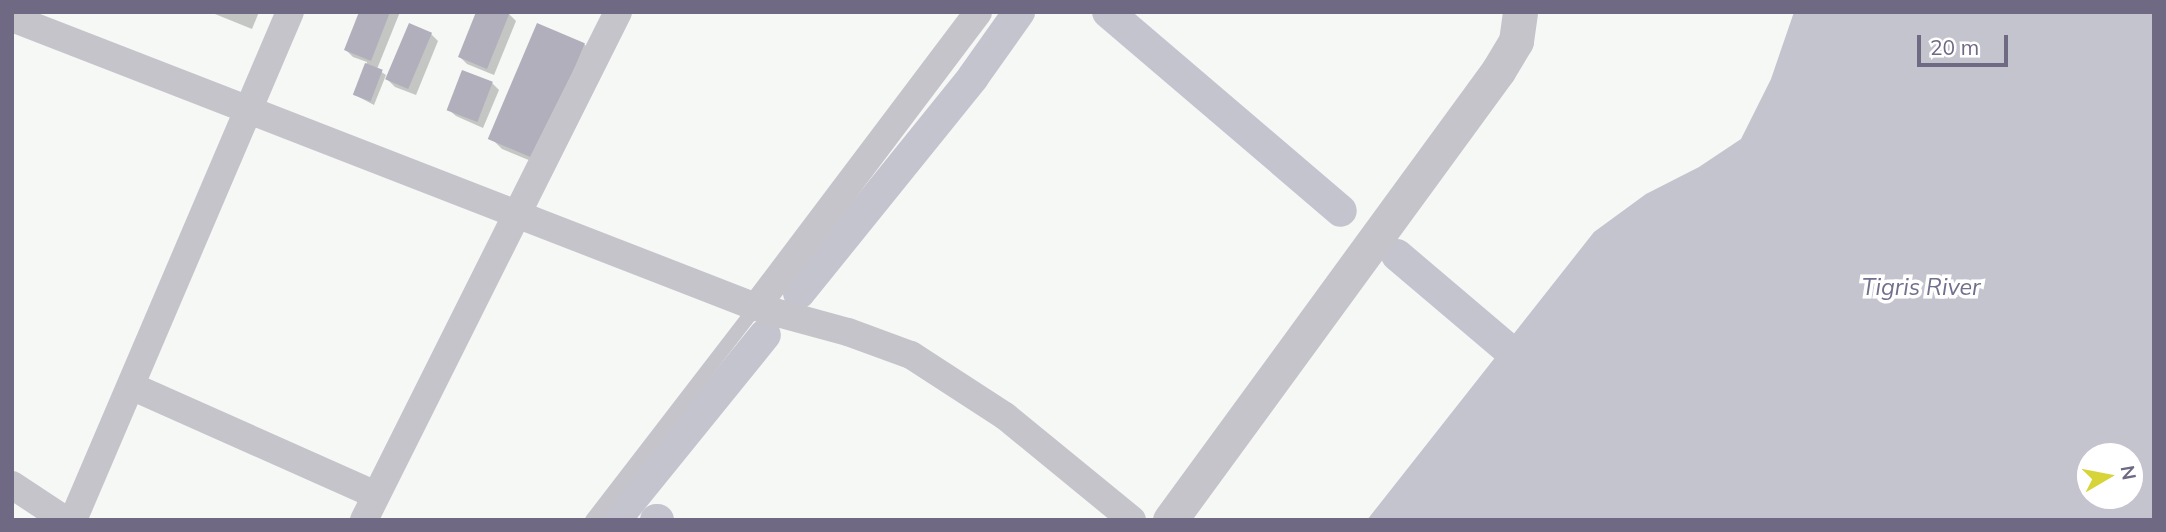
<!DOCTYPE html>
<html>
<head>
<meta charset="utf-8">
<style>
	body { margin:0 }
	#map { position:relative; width:2166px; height:532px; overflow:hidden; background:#f6f8f6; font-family:Mulish,sans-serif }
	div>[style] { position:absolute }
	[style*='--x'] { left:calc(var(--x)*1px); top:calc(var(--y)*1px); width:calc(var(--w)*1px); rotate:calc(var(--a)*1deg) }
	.water>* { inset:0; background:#c4c4cf }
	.shadow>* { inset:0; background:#0003 }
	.canal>* { height:32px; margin:-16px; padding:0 16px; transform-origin:16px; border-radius:16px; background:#c4c4cf }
	.building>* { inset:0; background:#b1afbb; transform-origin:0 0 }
	.service>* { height:14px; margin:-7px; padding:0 7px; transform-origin:7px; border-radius:7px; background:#c6c4cb }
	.minor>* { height:28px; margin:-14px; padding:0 14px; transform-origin:14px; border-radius:14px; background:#c6c4cb }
	.tertiary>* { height:35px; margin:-17.5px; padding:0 17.5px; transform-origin:17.5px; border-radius:17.5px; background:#c6c4cb }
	span { translate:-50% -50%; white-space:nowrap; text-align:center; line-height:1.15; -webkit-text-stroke:7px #fff; paint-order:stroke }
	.water-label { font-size:23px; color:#70708d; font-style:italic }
	.frame { position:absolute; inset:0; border:14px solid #6f6984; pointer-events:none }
	.north { position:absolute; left:2075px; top:441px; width:70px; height:70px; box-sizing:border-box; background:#fff; border:2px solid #c5c3ce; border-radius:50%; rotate:80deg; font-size:19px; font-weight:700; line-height:28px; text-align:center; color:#6f6984 }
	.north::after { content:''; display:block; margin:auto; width:24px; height:32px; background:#d6d438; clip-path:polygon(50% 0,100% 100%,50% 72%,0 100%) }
	.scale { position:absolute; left:1917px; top:35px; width:91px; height:32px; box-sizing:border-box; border:4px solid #6f6984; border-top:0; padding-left:9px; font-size:21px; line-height:24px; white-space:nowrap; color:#6f6984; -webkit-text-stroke:5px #fff; paint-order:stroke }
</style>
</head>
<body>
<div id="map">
	<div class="water">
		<i style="clip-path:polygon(evenodd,1794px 12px,2154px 12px,2154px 520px,1367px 520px,1594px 232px,1646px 194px,1699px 167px,1741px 139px,1771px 79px,1794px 12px,2089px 455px,2131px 455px,2131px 497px,2089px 497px,2089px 455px)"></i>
	</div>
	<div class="shadow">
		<i style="clip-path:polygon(210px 12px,259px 12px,252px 29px)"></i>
		<i style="clip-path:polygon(361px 12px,400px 12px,377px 69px,386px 75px,374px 105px,355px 95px,367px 62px,353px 57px,346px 50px)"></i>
		<i style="clip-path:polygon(509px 14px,516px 21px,494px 75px,467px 64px,460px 57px)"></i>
		<i style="clip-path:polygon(431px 34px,438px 41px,416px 95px,395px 87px,388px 80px)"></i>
		<i style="clip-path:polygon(584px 44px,594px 54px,548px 168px,502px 149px,492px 139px)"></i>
		<i style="clip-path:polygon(492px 83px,499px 90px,483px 128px,456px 116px,448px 109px)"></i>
	</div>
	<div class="canal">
		<i style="--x:1108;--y:12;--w:306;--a:40.5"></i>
		<i style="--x:1397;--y:255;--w:181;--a:40.3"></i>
		<i style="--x:799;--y:293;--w:277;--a:-51.1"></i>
		<i style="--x:973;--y:77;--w:80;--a:-54.7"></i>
		<i style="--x:615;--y:520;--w:238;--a:-51"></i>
		<i style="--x:656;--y:520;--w:2;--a:0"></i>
	</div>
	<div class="building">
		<i style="clip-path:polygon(359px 12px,390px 12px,371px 61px,344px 50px)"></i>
		<i style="clip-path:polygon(476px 12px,510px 12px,487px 69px,458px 57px)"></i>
		<i style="left:409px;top:23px;width:25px;height:61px;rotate:23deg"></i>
		<i style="left:537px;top:23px;width:52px;height:126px;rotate:23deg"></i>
		<i style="left:365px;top:63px;width:19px;height:34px;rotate:21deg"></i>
		<i style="left:462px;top:70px;width:33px;height:43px;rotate:21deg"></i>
	</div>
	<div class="service">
		<i style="--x:592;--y:520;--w:269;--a:-52.4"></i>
	</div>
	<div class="minor">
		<i style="--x:12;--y:18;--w:798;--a:21.23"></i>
		<i style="--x:756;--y:307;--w:95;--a:15.2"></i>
		<i style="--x:848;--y:332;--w:67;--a:20.1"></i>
		<i style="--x:911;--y:355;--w:112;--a:33"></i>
		<i style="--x:1005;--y:416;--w:164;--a:39.3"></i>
		<i style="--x:756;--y:307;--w:369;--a:-53"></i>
		<i style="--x:131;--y:386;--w:268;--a:24"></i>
		<i style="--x:12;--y:485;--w:64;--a:33.4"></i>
		<i style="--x:73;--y:520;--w:552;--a:-66.87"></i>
		<i style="--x:364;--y:520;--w:568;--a:-63.43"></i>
	</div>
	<div class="tertiary">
		<i style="--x:1170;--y:520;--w:556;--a:-53.85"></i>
		<i style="--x:1498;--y:71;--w:35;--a:-59"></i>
		<i style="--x:1516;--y:41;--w:29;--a:-82"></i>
	</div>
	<div class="water-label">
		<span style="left:1921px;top:287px">Tigris River</span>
	</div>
	<div class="frame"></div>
	<div class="north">N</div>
	<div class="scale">20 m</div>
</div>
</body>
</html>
